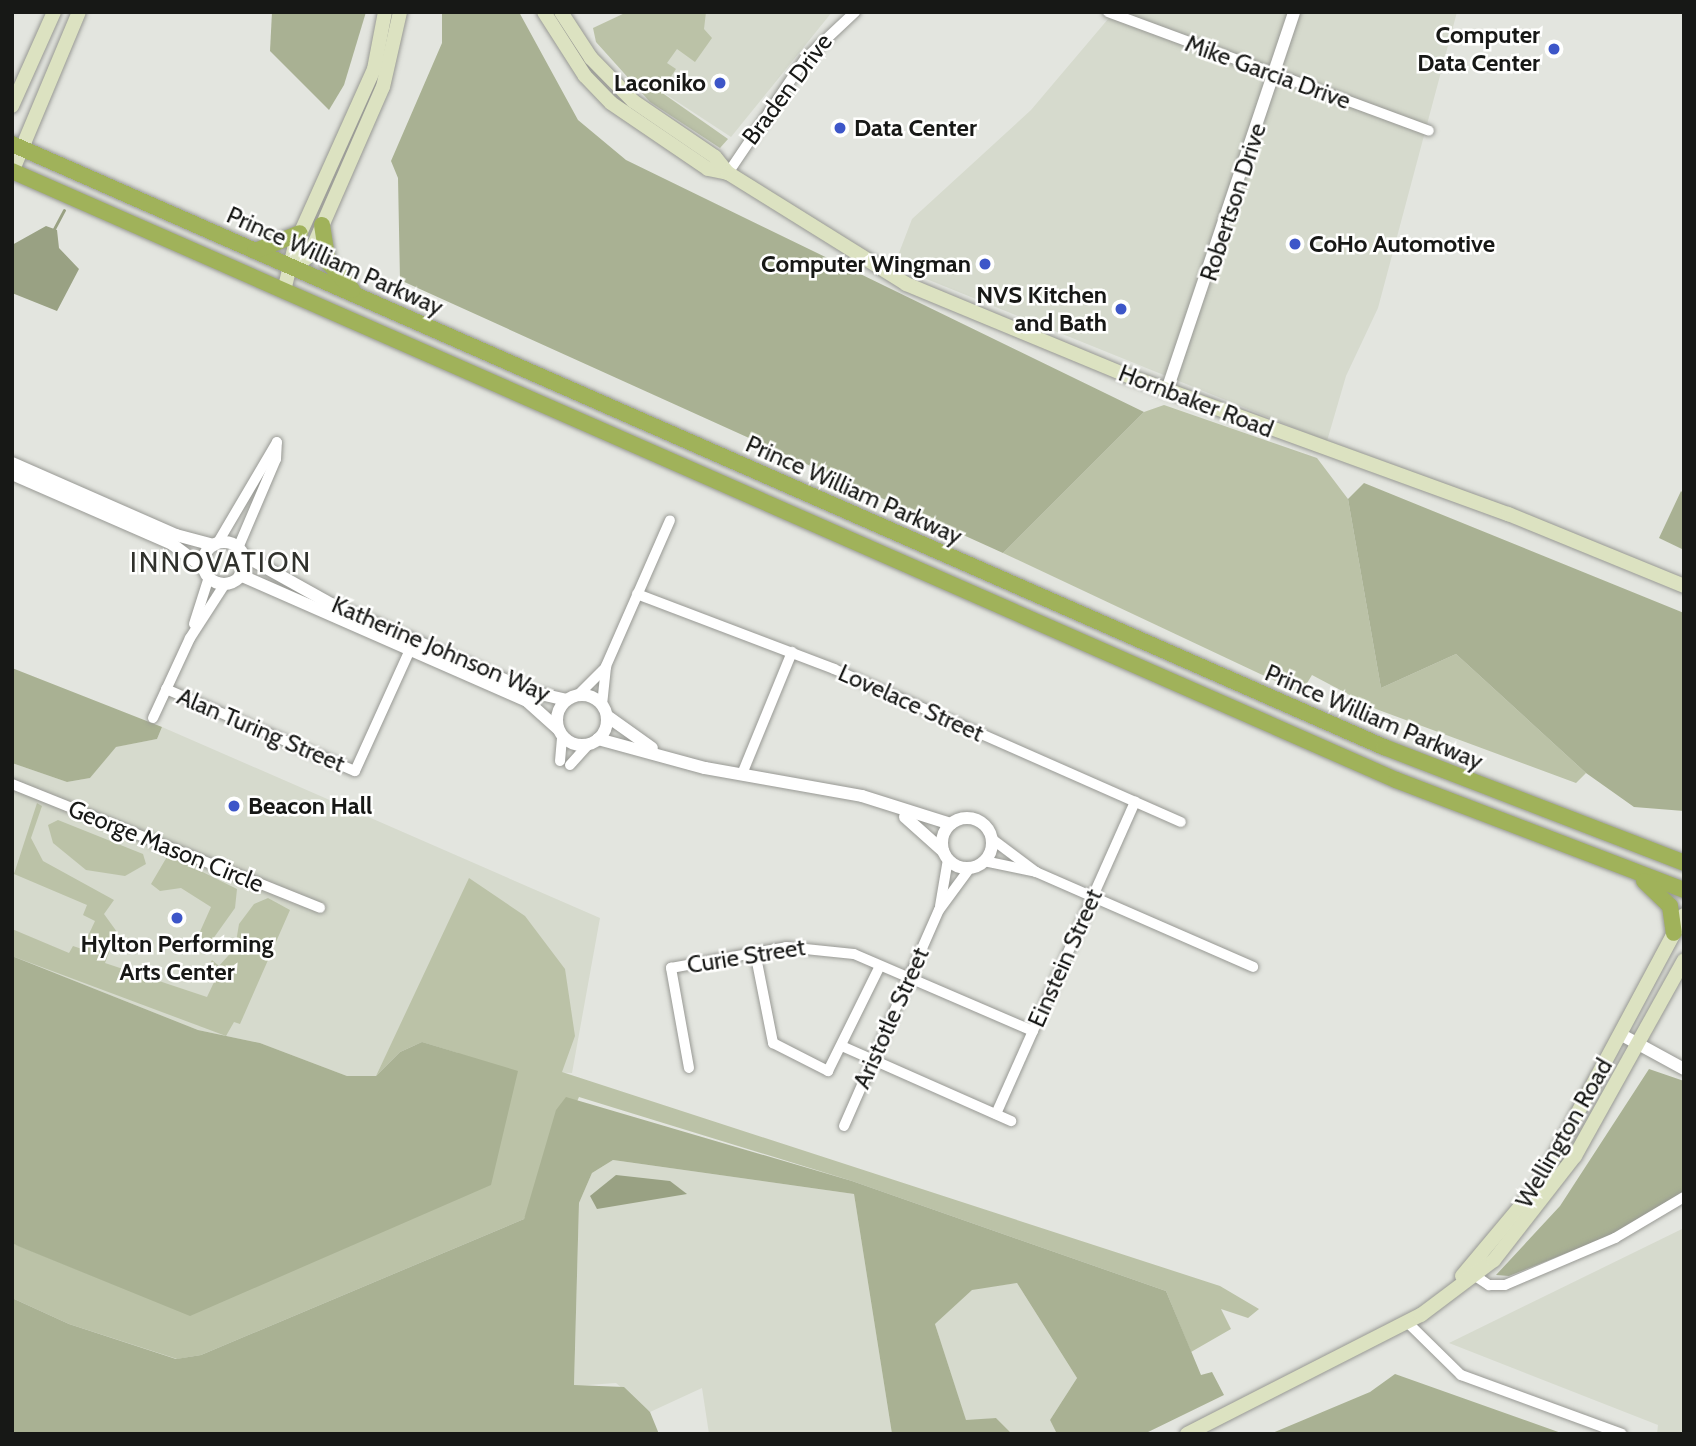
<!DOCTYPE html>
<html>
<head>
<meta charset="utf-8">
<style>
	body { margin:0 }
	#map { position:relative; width:1696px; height:1446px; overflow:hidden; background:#e3e5df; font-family:Cabin,sans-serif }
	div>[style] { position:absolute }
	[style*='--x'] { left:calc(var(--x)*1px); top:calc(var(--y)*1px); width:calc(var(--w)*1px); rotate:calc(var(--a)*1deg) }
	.built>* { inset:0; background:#d6dacd }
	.green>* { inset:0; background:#bbc2a7 }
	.forest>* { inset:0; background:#a9b193 }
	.water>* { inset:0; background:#99a183 }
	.stream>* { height:2.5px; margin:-1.25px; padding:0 1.25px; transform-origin:1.25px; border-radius:1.25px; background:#99a183 }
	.roads { filter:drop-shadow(0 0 2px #989994) drop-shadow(0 0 2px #989994) }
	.minor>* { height:10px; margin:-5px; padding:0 5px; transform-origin:5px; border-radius:5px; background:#fff }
	.tertiary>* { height:12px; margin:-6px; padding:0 6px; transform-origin:6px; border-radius:6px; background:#fff }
	.tertiary>.ring { margin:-6px; padding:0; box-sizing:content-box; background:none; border:12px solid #fff; border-radius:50% }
	.secondary>* { height:14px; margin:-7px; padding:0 7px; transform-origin:7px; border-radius:7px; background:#dce2c1 }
	.trunk>* { height:16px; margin:-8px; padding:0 8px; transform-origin:8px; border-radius:8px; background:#a0b25a }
	.dots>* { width:19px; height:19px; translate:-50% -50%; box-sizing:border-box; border:4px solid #fffffe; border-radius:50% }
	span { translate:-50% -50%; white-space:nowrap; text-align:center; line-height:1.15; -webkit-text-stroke:5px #fffffe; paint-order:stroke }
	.poi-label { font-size:24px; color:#171816; font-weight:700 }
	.right { translate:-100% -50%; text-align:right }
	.left { translate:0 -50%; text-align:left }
	.street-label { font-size:24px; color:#171816 }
	.quarter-label { font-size:28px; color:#30312c; letter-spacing:2px }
	.frame { position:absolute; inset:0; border:14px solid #171816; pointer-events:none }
</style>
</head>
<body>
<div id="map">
	<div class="built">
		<i style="clip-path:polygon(689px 12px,832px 12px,731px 137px,641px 78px)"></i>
		<i style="clip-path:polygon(1114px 12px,1457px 12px,1378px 308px,1346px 376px,1327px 441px,894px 266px,912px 219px,1031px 110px)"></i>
		<i style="clip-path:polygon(162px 727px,600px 918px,572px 1073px,518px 1071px,394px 1039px,376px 1076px,347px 1076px,260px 1043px,198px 1030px,12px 956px,12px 763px,67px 782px,90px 778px,115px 747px,157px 739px)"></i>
		<i style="clip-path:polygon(613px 1160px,854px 1194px,892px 1434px,709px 1434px,702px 1388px,650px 1412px,616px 1383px,574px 1386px,579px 1203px,592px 1173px)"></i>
		<i style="clip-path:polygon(1684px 1228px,1684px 1434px,1657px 1434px,1658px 1425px,1449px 1343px)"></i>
		<i style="clip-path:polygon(1017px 1283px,1077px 1378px,1050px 1420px,1057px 1434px,1012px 1434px,996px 1418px,966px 1421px,935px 1324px,972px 1289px)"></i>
	</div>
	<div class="green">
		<i style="clip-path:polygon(627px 12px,706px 12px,704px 29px,712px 38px,695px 62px,677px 49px,667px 63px,676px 69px,661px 92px,728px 139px,720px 148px,650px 102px,596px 42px,593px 28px)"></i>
		<i style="clip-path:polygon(1164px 405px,1317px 458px,1348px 499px,1381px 688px,1456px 654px,1586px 773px,1576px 783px,1376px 709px,1312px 675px,1301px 693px,1003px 553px,1144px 412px)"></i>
		<i style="clip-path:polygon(37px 803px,42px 806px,31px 838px,43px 861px,114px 900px,104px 914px,117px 932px,105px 963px,207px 997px,216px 978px,205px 973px,212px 960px,219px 966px,235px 948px,239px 924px,254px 904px,268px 898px,290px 910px,240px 1024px,234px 1022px,226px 1036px,12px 956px,12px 929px,69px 953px,73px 946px,82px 949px,95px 921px,83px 915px,87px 905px,14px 874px)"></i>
		<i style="clip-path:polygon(58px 820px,143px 854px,146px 864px,125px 876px,86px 870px,53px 843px,48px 825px)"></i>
		<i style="clip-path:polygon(168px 855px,237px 889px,235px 908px,205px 950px,194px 945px,211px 907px,181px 888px,160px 891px,151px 884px)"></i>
		<i style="clip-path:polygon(469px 878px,525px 916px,565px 969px,575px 1036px,562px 1072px,1220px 1286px,1259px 1309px,1248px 1318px,1221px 1309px,1231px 1329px,1191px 1352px,1166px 1291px,852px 1181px,579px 1097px,524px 1219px,201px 1355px,177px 1359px,69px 1324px,12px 1298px,12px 1243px,190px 1315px,458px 1053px,422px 1042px,400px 1052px,376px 1076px)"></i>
	</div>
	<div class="forest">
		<i style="clip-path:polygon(272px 12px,366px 12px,344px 85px,329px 110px,270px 51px)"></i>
		<i style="clip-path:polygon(442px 12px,519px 12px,578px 120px,626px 160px,1144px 412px,1003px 553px,400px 280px,398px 178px,391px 161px,442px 43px)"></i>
		<i style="clip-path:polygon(1364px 483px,1684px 613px,1684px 811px,1634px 807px,1586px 773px,1456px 654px,1381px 688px,1348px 499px)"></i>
		<i style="clip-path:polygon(1681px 491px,1684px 494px,1684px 550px,1659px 538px)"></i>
		<i style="clip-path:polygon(12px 668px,162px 727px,157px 739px,116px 747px,90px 778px,67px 782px,12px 763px)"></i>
		<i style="clip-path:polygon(12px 956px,198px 1030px,260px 1043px,347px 1076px,376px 1076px,400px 1052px,422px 1042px,518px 1071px,491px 1185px,190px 1316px,18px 1246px,12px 1243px)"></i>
		<i style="clip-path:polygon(1649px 1069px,1684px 1081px,1684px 1191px,1617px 1233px,1509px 1276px,1496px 1275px,1560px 1206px)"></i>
		<i style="clip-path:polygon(566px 1097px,852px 1181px,1166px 1291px,1201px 1375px,1212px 1372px,1224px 1395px,1144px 1434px,1057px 1434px,1050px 1420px,1077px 1378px,1017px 1283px,972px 1290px,935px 1324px,966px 1420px,996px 1418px,1012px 1434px,892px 1434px,854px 1194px,613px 1160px,592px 1173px,579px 1203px,574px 1385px,624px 1387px,650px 1412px,659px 1434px,12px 1434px,12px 1298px,69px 1324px,176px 1359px,201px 1355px,524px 1219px,556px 1110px)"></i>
		<i style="clip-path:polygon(1395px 1374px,1564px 1434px,1270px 1434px,1370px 1392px)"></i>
	</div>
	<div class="water">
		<i style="clip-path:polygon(46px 226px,57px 230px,59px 248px,79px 269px,57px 311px,12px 293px,12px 245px)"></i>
		<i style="clip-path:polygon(616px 1175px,670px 1181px,687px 1194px,597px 1209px,590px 1196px)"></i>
	</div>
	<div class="stream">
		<i style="--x:54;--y:229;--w:21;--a:-62"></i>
	</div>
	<div class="roads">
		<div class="minor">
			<i style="--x:1108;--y:12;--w:342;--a:20.3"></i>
			<i style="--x:728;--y:173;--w:138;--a:-56"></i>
			<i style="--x:805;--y:59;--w:69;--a:-43.2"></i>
			<i style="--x:217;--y:544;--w:118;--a:-59.5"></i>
			<i style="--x:238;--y:548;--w:97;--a:-66.9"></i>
			<i style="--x:276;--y:459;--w:17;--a:-87"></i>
			<i style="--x:637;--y:594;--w:211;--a:20.8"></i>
			<i style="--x:834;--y:669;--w:379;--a:23.8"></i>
			<i style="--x:194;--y:624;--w:49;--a:-72.3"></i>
			<i style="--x:166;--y:689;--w:206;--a:23.5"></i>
			<i style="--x:355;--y:771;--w:133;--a:-65.6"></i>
			<i style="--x:578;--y:695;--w:40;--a:-45"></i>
			<i style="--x:602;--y:705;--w:39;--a:-84"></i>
			<i style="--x:606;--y:666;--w:159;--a:-66.3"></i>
			<i style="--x:153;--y:718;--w:88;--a:-65.2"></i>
			<i style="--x:190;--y:638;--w:64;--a:-57.1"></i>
			<i style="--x:560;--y:761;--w:25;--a:-85"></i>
			<i style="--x:570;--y:765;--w:28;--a:-48"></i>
			<i style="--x:742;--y:774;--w:132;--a:-67.7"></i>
			<i style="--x:12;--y:784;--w:332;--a:21.9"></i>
			<i style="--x:992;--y:839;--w:55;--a:36.9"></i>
			<i style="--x:1036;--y:872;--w:237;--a:23.6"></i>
			<i style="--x:984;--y:861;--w:53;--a:11.9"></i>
			<i style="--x:940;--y:906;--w:48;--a:-80.3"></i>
			<i style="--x:755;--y:952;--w:93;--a:78.8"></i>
			<i style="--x:773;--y:1043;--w:62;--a:27"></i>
			<i style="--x:828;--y:1071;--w:117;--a:-63.7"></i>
			<i style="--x:844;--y:1047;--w:183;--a:23.9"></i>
			<i style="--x:689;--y:1068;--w:102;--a:-100.2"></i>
			<i style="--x:671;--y:968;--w:117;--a:-10.3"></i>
			<i style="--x:786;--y:947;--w:68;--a:5.9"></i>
			<i style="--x:854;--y:954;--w:195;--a:23.3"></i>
			<i style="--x:996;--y:1114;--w:342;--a:-66"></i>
			<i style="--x:844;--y:1126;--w:236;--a:-66.3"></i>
			<i style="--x:939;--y:910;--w:52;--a:-53.6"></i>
			<i style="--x:1471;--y:1273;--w:22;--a:34"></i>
			<i style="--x:1489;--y:1285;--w:16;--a:0"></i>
			<i style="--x:1505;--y:1285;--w:120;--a:-23.1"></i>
			<i style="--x:1615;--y:1238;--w:80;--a:-30.7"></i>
			<i style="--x:1407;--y:1322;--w:76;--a:44.5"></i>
			<i style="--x:1461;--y:1375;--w:171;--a:20.1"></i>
		</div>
		<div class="tertiary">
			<i style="--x:1167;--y:390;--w:399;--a:-71.4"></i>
			<i style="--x:12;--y:463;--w:179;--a:23.7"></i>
			<i style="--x:176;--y:535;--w:39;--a:15"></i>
			<i style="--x:12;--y:474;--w:175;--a:23.6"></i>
			<i style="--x:172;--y:544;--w:40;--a:37"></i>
			<i class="ring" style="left:203px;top:542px;width:30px;height:30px"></i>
			<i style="--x:243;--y:555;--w:101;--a:29.1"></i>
			<i style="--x:331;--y:604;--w:219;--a:23.6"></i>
			<i style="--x:532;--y:692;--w:35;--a:13"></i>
			<i style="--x:240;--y:575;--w:313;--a:23.7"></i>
			<i style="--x:527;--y:701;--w:42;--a:42.1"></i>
			<i class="ring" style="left:557px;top:695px;width:38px;height:38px"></i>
			<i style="--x:607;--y:716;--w:55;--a:35.4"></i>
			<i style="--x:598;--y:739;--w:111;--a:15.2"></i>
			<i style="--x:705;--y:768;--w:159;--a:10.1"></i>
			<i style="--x:862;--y:796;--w:93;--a:17.5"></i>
			<i style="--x:905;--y:817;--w:51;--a:41.8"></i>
			<i class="ring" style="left:942px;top:818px;width:38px;height:38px"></i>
			<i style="--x:1620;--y:1034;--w:73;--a:28.7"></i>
		</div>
		<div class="secondary">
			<i style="--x:544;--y:12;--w:76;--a:57.4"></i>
			<i style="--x:585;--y:76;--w:37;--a:46"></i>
			<i style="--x:611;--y:103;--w:117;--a:34.2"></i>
			<i style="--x:708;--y:169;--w:20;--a:11"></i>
			<i style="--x:561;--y:12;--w:55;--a:56.9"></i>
			<i style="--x:591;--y:58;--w:60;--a:45.7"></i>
			<i style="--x:633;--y:101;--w:99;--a:34.3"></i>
			<i style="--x:715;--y:157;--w:21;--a:51"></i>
			<i style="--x:728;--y:173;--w:210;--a:31.9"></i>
			<i style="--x:906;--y:284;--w:235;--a:22.5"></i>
			<i style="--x:1123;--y:374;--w:410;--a:20"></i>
			<i style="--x:1508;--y:514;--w:190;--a:22.2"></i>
			<i style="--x:12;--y:106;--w:103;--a:-65.9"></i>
			<i style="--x:12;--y:172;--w:173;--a:-67.3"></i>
			<i style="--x:294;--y:268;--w:19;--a:-39"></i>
			<i style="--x:309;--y:256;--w:184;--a:-66.4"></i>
			<i style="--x:383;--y:87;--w:77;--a:-77.2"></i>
			<i style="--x:284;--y:291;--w:47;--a:-76.6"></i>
			<i style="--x:295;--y:245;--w:193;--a:-65.8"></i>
			<i style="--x:374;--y:69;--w:58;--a:-79.1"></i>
			<i style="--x:1462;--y:1276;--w:121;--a:-50"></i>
			<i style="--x:1540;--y:1183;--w:304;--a:-61.8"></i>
			<i style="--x:1187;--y:1434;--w:263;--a:-27"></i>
			<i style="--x:1421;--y:1315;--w:91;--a:-37"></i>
			<i style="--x:1494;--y:1260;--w:132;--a:-52.1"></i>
			<i style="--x:1575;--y:1156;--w:224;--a:-60.9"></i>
		</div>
		<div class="trunk">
			<i style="--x:12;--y:144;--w:1499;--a:23.73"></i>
			<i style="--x:1384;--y:747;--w:322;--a:21.1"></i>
			<i style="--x:12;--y:171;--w:1512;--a:23.75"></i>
			<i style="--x:1396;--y:780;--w:308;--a:20.9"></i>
			<i style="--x:322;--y:225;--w:37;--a:81"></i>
			<i style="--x:328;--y:262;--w:37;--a:49"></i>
			<i style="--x:255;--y:251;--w:48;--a:-21.8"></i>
			<i style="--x:1644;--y:881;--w:36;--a:44"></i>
			<i style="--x:1670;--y:906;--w:27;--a:82"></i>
		</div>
	</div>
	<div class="dots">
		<i style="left:1554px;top:49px;background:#3d56c8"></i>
		<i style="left:720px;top:83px;background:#3d56c8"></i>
		<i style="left:840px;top:128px;background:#3d56c8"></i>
		<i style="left:1295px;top:244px;background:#3d56c8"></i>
		<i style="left:985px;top:264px;background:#3d56c8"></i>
		<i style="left:1121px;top:309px;background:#3d56c8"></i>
		<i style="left:234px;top:806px;background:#3d56c8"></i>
		<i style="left:177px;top:918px;background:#3d56c8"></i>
	</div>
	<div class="poi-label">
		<span class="right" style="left:1540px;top:49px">Computer<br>Data Center</span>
		<span class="right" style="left:706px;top:83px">Laconiko</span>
		<span class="left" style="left:854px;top:128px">Data Center</span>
		<span class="left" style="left:1309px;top:244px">CoHo Automotive</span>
		<span class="right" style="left:971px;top:264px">Computer Wingman</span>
		<span class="right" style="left:1107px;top:309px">NVS Kitchen<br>and Bath</span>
		<span class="left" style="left:248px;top:806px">Beacon Hall</span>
		<span style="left:177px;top:958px">Hylton Performing<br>Arts Center</span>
	</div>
	<div class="street-label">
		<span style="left:1268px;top:72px;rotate:20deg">Mike Garcia Drive</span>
		<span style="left:787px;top:89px;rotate:-53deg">Braden Drive</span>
		<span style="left:1233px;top:202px;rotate:-72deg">Robertson Drive</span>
		<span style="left:335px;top:261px;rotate:24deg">Prince William Parkway</span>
		<span style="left:1196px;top:401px;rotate:21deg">Hornbaker Road</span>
		<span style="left:854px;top:490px;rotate:24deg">Prince William Parkway</span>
		<span style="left:441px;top:649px;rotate:23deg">Katherine Johnson Way</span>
		<span style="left:911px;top:703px;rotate:24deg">Lovelace Street</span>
		<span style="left:1374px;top:717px;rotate:23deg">Prince William Parkway</span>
		<span style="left:261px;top:730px;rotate:23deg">Alan Turing Street</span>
		<span style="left:166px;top:846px;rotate:22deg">George Mason Circle</span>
		<span style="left:746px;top:956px;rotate:-9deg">Curie Street</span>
		<span style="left:1065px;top:958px;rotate:-66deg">Einstein Street</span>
		<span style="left:891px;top:1018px;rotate:-66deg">Aristotle Street</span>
		<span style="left:1564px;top:1133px;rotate:-60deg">Wellington Road</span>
	</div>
	<div class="quarter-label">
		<span style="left:221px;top:562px">INNOVATION</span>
	</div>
	<div class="frame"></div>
</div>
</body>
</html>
